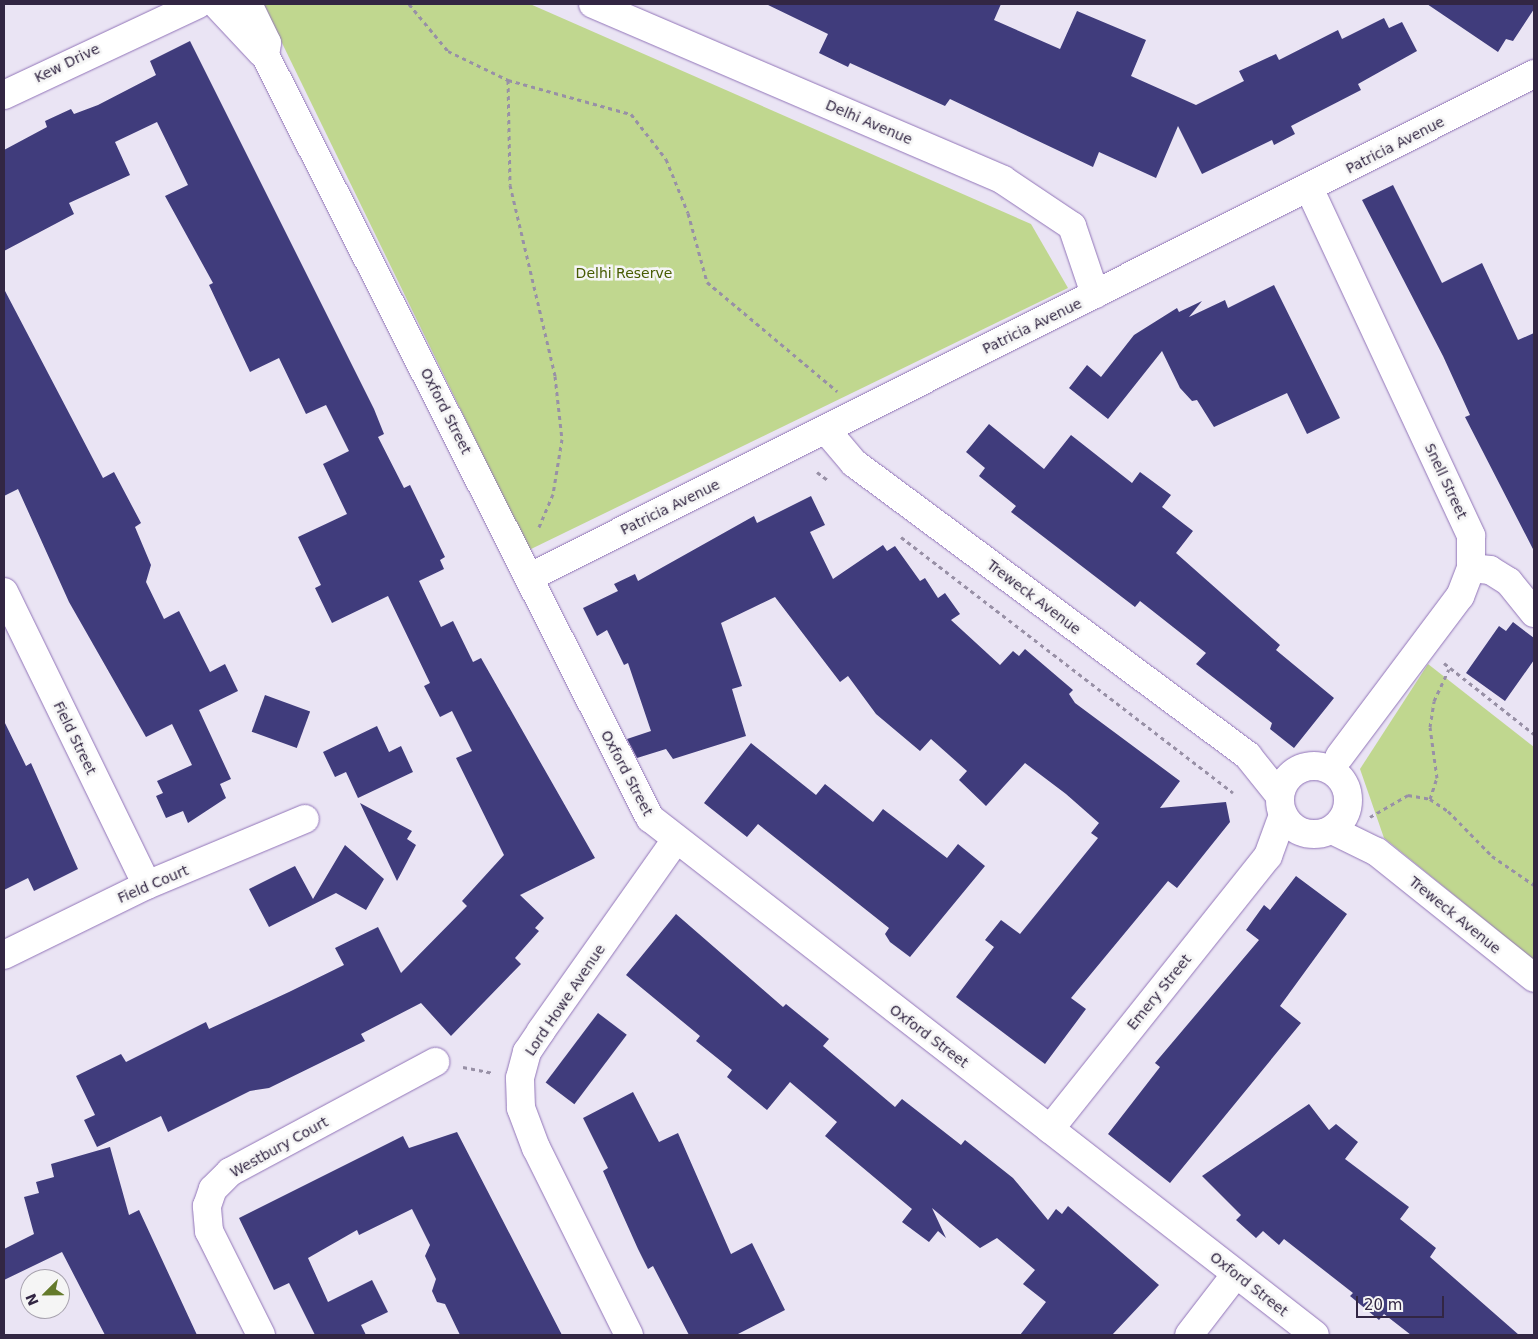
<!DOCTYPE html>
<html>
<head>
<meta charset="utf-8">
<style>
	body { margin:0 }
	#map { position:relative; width:1538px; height:1339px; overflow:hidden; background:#eae4f4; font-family:"DejaVu Sans",sans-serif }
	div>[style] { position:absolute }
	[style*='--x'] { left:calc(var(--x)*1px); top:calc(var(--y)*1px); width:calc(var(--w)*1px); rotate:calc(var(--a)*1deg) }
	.green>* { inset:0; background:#c0d78f }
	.building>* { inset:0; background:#403c7c; transform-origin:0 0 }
	.path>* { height:3px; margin-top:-1.5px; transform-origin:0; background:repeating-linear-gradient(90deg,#9890a6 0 4px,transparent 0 8px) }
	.roads { filter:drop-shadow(0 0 1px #9174b8) drop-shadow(0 0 1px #9174b8) }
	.minor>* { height:28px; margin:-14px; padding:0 14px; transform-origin:14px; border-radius:14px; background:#fff }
	.minor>.ring { margin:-14px; padding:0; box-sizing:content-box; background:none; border:28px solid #fff; border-radius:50% }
	span { translate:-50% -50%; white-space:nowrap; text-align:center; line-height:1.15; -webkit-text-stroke:5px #f5f5f5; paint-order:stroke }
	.street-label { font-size:14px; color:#322643 }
	.park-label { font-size:14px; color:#475b02 }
	.frame { position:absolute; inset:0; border:5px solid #322643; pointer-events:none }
	.north { position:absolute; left:20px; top:1269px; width:50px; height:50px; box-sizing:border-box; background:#f5f5f5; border:1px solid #a7a2ae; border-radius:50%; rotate:247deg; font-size:14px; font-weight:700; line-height:20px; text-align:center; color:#322643 }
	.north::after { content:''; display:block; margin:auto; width:18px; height:22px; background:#647a2b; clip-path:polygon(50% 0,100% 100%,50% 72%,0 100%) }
	.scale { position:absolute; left:1356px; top:1296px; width:88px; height:22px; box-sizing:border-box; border:2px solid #322643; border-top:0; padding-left:6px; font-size:15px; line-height:18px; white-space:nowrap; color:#322643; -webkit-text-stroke:4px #f5f5f5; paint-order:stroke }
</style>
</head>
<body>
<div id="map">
	<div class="green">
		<i style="clip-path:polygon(263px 4px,530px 4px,1031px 224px,1068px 288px,529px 550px)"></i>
		<i style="clip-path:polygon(1428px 664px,1534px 747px,1534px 960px,1384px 838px,1360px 769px)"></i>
	</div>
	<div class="building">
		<i style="clip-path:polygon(766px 4px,1001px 4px,994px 20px,1060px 49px,1077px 11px,1146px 40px,1131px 76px,1196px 105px,1244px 81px,1239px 71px,1276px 54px,1279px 60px,1338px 30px,1342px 39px,1384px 18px,1389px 28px,1402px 22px,1417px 51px,1358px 84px,1361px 90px,1291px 126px,1295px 134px,1274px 145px,1272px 140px,1202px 174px,1178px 126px,1156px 178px,1099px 152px,1093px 167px,950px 99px,945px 106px,850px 63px,848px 67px,819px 53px,828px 34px)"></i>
		<i style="clip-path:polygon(1427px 4px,1534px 4px,1534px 9px,1513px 41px,1506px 39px,1498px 52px)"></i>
		<i style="clip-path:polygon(190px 41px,374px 409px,384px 434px,378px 437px,404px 488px,410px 485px,445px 557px,440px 560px,444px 569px,419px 581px,441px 627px,453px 621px,473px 662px,481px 658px,595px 858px,520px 895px,544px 918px,535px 928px,539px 931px,515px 958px,521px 964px,451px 1036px,421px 1003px,361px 1034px,365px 1041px,269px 1088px,250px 1091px,168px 1132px,161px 1116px,97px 1147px,84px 1120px,95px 1115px,76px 1076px,121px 1054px,126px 1062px,206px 1022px,209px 1029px,289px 992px,344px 965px,335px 948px,378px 927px,401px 973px,467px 906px,462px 901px,504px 855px,456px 758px,472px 751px,452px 711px,440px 717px,424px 686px,430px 683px,388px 596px,332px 623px,315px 588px,321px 585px,298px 537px,347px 514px,323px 464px,349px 451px,326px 405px,306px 414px,279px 358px,250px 372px,209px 285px,213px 283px,165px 196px,188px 185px,157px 122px,115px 142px,130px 175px,69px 203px,74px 214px,4px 251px,4px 150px,47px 127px,45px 121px,71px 109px,74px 114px,98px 105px,156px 75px,150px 61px)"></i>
		<i style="clip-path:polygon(1393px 185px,1442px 283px,1482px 263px,1518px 340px,1534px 333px,1534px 551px,1465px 417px,1470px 415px,1443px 356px,1362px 200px)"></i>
		<i style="clip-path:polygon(1274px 285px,1340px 418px,1307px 434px,1287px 393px,1214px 427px,1197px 400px,1192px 401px,1180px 388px,1162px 351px,1108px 419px,1069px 388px,1087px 365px,1101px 377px,1134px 335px,1177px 308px,1179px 312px,1202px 301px,1189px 317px,1225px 300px,1228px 308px)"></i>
		<i style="clip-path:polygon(4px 289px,103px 478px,114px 472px,141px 523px,135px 527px,151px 565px,146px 582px,164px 619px,179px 611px,210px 672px,225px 664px,238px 691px,199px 710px,231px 779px,220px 784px,226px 798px,188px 823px,183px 811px,166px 818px,156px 796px,163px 793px,157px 781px,192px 765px,172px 724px,146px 737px,69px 602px,18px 489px,4px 496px)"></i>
		<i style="clip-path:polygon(989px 424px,1044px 469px,1071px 435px,1132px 483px,1140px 472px,1171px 495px,1162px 507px,1193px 531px,1176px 553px,1280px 645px,1276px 650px,1334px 698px,1294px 748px,1270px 729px,1272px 723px,1196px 664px,1206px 653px,1140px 601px,1135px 607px,1011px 512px,1016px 506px,979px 476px,985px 468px,966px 452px)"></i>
		<i style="clip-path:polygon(811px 496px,825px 525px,810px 532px,833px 579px,883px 545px,887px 551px,895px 546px,920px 581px,925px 578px,938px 598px,945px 593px,960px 614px,951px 620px,1000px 665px,1013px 651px,1019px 656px,1025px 649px,1073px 690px,1069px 694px,1075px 703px,1180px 781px,1160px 808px,1226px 802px,1230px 822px,1177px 888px,1168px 881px,1071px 998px,1086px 1009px,1045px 1064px,956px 997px,994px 947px,985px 940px,1001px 920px,1020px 934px,1098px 838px,1091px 833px,1099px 823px,1066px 794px,1025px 763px,986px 806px,959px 780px,967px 771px,931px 739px,920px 751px,876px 714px,848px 676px,840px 682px,775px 597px,721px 623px,742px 686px,732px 689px,746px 736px,673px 759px,666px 749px,637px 758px,627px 739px,651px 731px,628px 663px,624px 665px,607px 630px,597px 636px,583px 608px,618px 591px,614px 584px,635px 574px,638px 581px,754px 516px,757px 523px)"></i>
		<i style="clip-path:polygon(1513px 622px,1534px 638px,1534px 660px,1505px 701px,1466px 673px,1499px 626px,1506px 631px)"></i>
		<i style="left:265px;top:695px;width:48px;height:39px;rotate:20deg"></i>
		<i style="clip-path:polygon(4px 721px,26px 766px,31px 763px,78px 869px,34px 891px,28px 878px,4px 890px)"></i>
		<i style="clip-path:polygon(377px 726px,389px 752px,401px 746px,413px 772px,358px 798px,346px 772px,335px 777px,323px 752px)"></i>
		<i style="clip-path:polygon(751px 743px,816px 795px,825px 784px,873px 822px,883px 809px,947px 858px,958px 844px,985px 866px,910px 957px,890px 942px,885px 934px,889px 928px,758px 824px,747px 837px,704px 803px)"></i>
		<i style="clip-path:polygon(360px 803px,412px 831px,407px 839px,416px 845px,397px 881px)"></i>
		<i style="clip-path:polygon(345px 845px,384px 879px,366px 910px,336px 893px,269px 927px,249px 889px,295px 866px,313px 899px)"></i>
		<i style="clip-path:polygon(1296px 876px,1347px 914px,1280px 1006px,1301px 1023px,1170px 1183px,1108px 1134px,1160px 1067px,1155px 1063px,1259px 940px,1246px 930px,1264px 905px,1270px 910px)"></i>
		<i style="clip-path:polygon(676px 914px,783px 1007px,786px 1004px,829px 1039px,823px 1046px,895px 1107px,902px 1099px,961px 1145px,965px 1140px,1013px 1178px,1048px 1220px,1056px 1209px,1062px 1214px,1068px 1206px,1159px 1285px,1112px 1335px,1020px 1335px,1046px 1302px,1023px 1284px,1035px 1270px,997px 1238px,980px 1248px,932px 1208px,946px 1238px,938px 1231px,929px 1242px,902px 1222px,912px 1209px,825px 1136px,837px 1122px,790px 1082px,767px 1110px,727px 1077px,732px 1070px,696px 1041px,700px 1036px,626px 975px)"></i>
		<i style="left:598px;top:1013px;width:36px;height:87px;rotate:37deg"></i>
		<i style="clip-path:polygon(633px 1092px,659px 1142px,678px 1133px,731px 1254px,752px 1243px,785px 1310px,736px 1335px,689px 1335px,653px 1266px,648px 1269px,638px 1249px,603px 1171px,608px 1168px,583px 1118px)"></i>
		<i style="clip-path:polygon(1309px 1104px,1329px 1130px,1336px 1124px,1358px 1142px,1345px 1159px,1409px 1207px,1400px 1219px,1436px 1248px,1430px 1257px,1519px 1335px,1411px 1335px,1384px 1314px,1379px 1320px,1350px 1296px,1353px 1293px,1284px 1239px,1279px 1245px,1263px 1231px,1256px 1238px,1236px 1220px,1241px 1215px,1202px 1176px)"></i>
		<i style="clip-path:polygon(457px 1132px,562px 1335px,460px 1335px,445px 1304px,437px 1302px,432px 1291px,436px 1279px,425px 1256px,430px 1245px,412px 1209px,359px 1235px,357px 1230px,308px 1258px,328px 1302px,372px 1280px,388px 1312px,361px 1325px,366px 1335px,315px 1335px,289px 1283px,274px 1290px,239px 1218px,403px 1136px,409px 1148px)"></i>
		<i style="clip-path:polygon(110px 1147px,129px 1215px,139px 1210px,197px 1335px,105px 1335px,62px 1252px,4px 1280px,4px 1249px,34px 1234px,24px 1197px,39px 1193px,36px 1182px,54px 1177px,51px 1164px)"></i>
	</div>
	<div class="path">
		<i style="--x:409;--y:4;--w:61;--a:50.3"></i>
		<i style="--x:448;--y:51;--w:67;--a:25.8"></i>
		<i style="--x:508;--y:80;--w:128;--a:15.5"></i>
		<i style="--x:631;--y:114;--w:57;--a:52.1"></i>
		<i style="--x:666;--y:159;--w:58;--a:67.8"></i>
		<i style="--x:688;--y:213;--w:72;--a:74.6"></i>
		<i style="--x:707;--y:282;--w:170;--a:40"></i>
		<i style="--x:508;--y:80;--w:105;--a:88.9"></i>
		<i style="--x:510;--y:185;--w:196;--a:76.7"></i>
		<i style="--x:555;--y:376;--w:63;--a:83.7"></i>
		<i style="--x:562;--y:439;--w:56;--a:99.3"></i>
		<i style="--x:553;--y:494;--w:39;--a:113"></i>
		<i style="--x:817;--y:472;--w:15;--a:37"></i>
		<i style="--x:901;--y:537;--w:419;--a:37.6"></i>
		<i style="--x:1444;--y:663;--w:115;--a:38.3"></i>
		<i style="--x:1430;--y:799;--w:22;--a:-72"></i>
		<i style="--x:1437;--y:778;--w:51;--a:-97.8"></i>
		<i style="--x:1430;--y:727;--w:26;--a:-81"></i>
		<i style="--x:1434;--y:701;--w:35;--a:-65"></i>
		<i style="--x:1370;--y:817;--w:44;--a:-30.1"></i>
		<i style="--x:1408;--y:795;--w:22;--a:10"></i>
		<i style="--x:1430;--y:799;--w:22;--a:34"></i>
		<i style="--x:1448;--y:811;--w:63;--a:45.6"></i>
		<i style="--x:1492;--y:856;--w:51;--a:34.6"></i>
		<i style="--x:463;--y:1067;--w:31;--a:11"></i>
	</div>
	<div class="roads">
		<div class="minor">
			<i style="--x:216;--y:4;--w:67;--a:46.8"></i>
			<i style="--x:248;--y:4;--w:43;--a:64"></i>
			<i style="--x:267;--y:43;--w:12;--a:99"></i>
			<i style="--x:265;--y:55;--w:855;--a:63.23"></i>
			<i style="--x:650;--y:818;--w:842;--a:37.86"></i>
			<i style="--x:593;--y:4;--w:446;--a:23.2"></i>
			<i style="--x:1003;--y:180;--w:83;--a:33.7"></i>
			<i style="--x:1072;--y:226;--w:72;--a:71.3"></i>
			<i style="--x:4;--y:95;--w:214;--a:-25.1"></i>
			<i style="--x:1309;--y:188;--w:384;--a:65"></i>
			<i style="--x:1471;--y:536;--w:32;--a:90"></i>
			<i style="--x:1471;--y:568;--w:30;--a:111"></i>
			<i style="--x:1460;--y:596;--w:201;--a:126.9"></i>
			<i style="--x:826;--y:430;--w:43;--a:49.7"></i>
			<i style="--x:854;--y:463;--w:491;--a:36.6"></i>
			<i style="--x:1248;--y:756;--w:51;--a:51.3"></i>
			<i style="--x:1471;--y:568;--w:19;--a:6"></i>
			<i style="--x:1490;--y:570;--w:22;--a:32"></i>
			<i style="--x:1509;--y:582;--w:40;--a:51"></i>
			<i style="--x:530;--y:577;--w:1123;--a:-26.61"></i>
			<i style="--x:4;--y:592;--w:326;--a:64"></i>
			<i class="ring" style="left:1280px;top:766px;width:40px;height:40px"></i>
			<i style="--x:1332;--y:830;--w:50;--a:26.1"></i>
			<i style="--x:1377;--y:852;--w:201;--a:38.7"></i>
			<i style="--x:4;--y:955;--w:159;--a:-26.1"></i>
			<i style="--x:147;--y:885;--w:171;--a:-22.7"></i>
			<i style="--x:1050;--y:1129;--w:349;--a:-51.4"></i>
			<i style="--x:1268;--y:856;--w:44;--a:-69.9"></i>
			<i style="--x:261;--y:1335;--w:116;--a:-116.6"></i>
			<i style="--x:209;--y:1231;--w:25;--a:-95"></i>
			<i style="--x:207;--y:1206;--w:18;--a:-71"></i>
			<i style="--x:213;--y:1189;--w:24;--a:-45"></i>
			<i style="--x:230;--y:1172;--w:233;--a:-28.2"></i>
			<i style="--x:629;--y:1335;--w:209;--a:-116.4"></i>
			<i style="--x:536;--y:1148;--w:43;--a:-110.6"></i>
			<i style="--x:521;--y:1108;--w:30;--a:-92"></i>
			<i style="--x:520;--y:1078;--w:27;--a:-75"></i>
			<i style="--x:527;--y:1052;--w:25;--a:-56"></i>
			<i style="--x:541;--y:1031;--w:232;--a:-54.8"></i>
			<i style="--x:1189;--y:1335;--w:77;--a:-52.4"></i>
		</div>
	</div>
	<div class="street-label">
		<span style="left:67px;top:63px;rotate:-26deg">Kew Drive</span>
		<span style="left:869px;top:122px;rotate:23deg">Delhi Avenue</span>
		<span style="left:1395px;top:145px;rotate:-27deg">Patricia Avenue</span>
		<span style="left:1032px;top:326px;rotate:-26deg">Patricia Avenue</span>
		<span style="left:446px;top:411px;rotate:63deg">Oxford Street</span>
		<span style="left:1446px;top:481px;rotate:65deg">Snell Street</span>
		<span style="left:670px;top:507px;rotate:-26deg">Patricia Avenue</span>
		<span style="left:1034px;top:597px;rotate:37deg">Treweck Avenue</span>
		<span style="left:75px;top:738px;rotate:64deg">Field Street</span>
		<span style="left:627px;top:773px;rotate:62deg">Oxford Street</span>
		<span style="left:153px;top:884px;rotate:-23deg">Field Court</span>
		<span style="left:1455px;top:915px;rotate:39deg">Treweck Avenue</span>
		<span style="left:1159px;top:992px;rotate:-51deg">Emery Street</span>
		<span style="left:565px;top:1000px;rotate:-56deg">Lord Howe Avenue</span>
		<span style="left:929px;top:1036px;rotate:37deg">Oxford Street</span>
		<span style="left:279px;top:1147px;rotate:-29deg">Westbury Court</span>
		<span style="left:1249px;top:1284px;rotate:38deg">Oxford Street</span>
	</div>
	<div class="park-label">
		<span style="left:624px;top:273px">Delhi Reserve</span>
	</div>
	<div class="frame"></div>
	<div class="north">N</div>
	<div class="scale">20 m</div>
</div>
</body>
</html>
